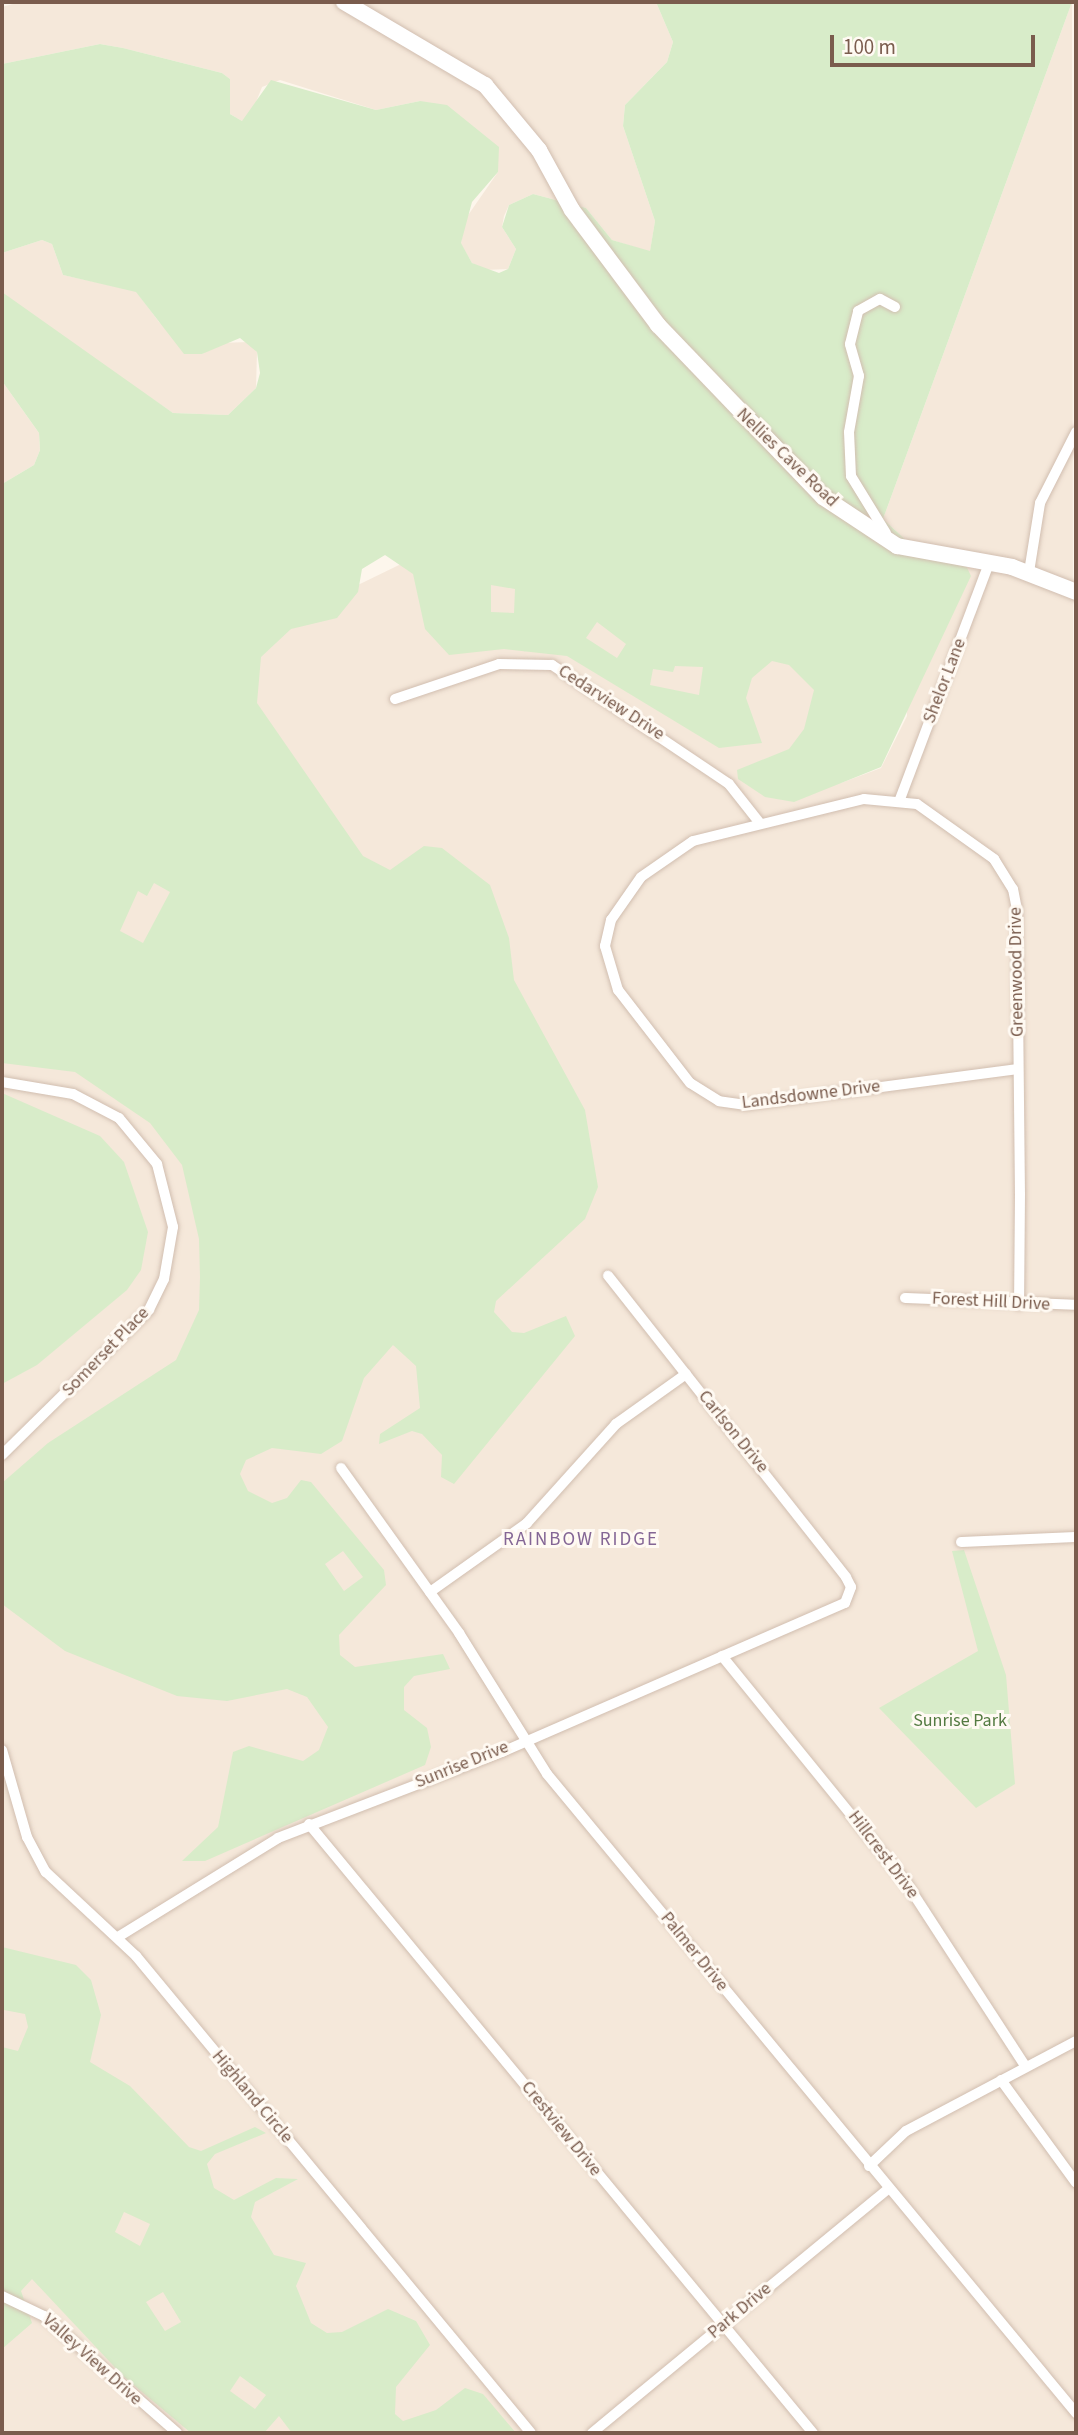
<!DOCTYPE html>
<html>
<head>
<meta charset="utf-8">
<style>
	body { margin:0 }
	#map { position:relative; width:1078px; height:2435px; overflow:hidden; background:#fdf6ec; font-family:"Source Sans 3",sans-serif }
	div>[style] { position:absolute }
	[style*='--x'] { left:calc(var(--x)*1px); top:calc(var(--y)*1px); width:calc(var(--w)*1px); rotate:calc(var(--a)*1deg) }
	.residential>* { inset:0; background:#f5e8da }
	.green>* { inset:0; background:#d8ecc9 }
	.roads { filter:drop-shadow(0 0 2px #d1beb0) drop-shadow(0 0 2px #d1beb0) }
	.street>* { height:10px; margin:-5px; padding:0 5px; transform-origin:5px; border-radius:5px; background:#fff }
	.secondary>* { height:16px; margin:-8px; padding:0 8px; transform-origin:8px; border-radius:8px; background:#fff }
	span { translate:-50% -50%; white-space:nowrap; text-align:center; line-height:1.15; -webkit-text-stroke:6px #fffaf3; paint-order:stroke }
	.street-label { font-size:18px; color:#7a5c4d }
	.park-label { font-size:18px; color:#537a41 }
	.neighbourhood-label { font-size:19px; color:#846695; letter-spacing:2px }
	.frame { position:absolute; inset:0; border:4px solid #7a5c4d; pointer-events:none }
	.scale { position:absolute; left:830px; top:35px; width:205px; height:32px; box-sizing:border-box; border:4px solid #7a5c4d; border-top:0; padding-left:9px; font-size:21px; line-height:24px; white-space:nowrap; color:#7a5c4d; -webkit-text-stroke:5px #fffaf3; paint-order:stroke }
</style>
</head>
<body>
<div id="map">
	<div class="residential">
		<i style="clip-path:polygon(20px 2px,656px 2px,673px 42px,667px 62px,625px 105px,623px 126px,655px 221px,650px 252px,612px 240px,586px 208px,533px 194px,509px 205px,504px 216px,502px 227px,516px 249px,508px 269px,484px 270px,472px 263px,461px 244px,464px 221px,498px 172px,420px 101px,376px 110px,280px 80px,262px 87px,250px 117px,242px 121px,230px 114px,230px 79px,222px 73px,123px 48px,100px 44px,2px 64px,2px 7px)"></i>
		<i style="clip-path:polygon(1072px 2px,1076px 2433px,2px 2433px,2px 758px,506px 513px,741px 628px,833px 693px,841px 783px,881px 768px,907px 716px,908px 542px,883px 519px)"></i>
		<i style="clip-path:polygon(42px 240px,52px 244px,63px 275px,136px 291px,159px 322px,202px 354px,219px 343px,249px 342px,257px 352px,256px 388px,228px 415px,173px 413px,42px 324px,2px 292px,2px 253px)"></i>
		<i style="clip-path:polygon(2px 381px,39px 433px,40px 450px,34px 465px,2px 484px)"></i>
	</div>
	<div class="green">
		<i style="clip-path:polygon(evenodd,656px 2px,1072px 2px,883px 519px,908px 542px,960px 553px,971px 576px,881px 767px,794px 802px,765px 797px,738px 779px,737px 770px,789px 749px,804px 729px,814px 690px,789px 665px,772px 661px,752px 678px,746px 698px,762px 743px,719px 748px,567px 656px,504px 649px,449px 655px,425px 629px,413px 574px,385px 555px,362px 569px,358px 592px,337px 618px,291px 629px,261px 657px,257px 703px,363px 856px,390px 870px,424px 846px,442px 848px,490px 885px,509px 938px,514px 980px,585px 1110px,598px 1187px,585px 1219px,496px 1301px,494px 1312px,512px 1332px,524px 1333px,566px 1316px,575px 1336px,454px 1484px,441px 1477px,442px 1455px,422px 1434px,412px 1431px,379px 1444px,380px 1434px,420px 1408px,416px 1366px,393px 1345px,364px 1378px,342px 1441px,321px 1454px,272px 1448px,246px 1460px,240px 1474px,248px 1491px,272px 1503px,287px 1498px,301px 1480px,311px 1482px,384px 1570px,386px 1585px,339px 1635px,340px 1655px,355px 1667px,443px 1654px,450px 1669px,414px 1676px,404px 1687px,404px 1710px,427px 1728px,431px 1747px,425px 1765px,205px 1861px,182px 1861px,218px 1827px,233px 1752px,249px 1746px,303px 1761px,319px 1750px,328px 1727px,307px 1697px,287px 1689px,227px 1701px,177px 1696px,65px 1651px,2px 1604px,2px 1483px,48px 1443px,176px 1360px,199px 1310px,200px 1277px,199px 1239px,182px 1165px,150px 1123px,75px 1072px,2px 1063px,2px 484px,34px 465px,40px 450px,39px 433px,2px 381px,2px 292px,173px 413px,228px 415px,256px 388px,260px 373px,257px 352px,240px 338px,202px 354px,184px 354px,136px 292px,63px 275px,52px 244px,42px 240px,2px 253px,2px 64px,100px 44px,123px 48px,222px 73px,230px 79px,230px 114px,242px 121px,271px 80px,376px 110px,420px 101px,447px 105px,499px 147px,498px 172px,472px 202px,461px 243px,472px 263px,499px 273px,508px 269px,516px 249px,502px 227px,509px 205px,533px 194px,586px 208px,612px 240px,650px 251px,655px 221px,623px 126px,625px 105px,667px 62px,673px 42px,656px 2px,491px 585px,515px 589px,514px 613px,491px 612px,491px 585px,656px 2px,597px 622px,626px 644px,617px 658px,586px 638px,597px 622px,656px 2px,675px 666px,703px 667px,699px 695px,650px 685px,653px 669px,673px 672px,675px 666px,656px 2px,154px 883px,170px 892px,143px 943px,120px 931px,138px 891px,147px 896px,154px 883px,656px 2px,343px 1551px,363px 1577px,344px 1591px,325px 1564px,343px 1551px)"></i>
		<i style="clip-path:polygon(2px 1093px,100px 1136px,124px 1162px,148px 1232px,141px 1270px,127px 1290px,37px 1365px,2px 1384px)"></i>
		<i style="clip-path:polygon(964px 1550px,1006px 1675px,1015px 1784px,976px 1808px,879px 1708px,978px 1651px,952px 1551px)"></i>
		<i style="clip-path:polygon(evenodd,2px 1947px,76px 1965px,91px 1980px,101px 2015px,90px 2062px,130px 2086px,189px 2147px,201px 2151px,255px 2127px,266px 2133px,215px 2154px,207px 2164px,214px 2188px,234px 2200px,276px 2178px,298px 2179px,255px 2202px,251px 2217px,274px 2255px,306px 2263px,296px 2286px,311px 2323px,327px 2333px,342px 2332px,388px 2309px,416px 2321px,430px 2345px,396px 2387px,395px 2414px,403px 2421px,436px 2410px,465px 2388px,483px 2394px,516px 2433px,292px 2433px,279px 2416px,264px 2433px,191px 2433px,124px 2377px,32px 2279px,21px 2291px,32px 2323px,2px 2349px,2px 2047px,18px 2051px,28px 2027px,25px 2014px,4px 2010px,2px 2020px,2px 1947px,124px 2212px,150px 2224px,140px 2246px,115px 2232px,124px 2212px,2px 1947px,163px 2292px,181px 2322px,165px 2331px,146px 2302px,163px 2292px,2px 1947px,240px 2376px,266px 2395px,255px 2409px,230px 2391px,240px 2376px)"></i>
	</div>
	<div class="roads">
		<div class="street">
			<i style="--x:886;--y:533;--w:67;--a:-121.6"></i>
			<i style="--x:851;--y:476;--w:44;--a:-92.6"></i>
			<i style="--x:849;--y:432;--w:57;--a:-79.9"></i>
			<i style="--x:859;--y:376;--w:33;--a:-106"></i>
			<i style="--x:850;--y:344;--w:34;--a:-76"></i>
			<i style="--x:858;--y:311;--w:25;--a:-29"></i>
			<i style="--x:880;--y:299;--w:17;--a:28"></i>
			<i style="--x:1029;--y:572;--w:70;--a:-80.9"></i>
			<i style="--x:1040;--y:503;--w:80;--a:-63.1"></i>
			<i style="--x:395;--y:699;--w:110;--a:-18.6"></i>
			<i style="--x:499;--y:664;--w:53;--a:1.1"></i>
			<i style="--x:552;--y:665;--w:213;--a:33.9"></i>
			<i style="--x:729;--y:784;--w:48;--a:51.7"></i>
			<i style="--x:900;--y:799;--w:252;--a:-69.3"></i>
			<i style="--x:1018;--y:1069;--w:274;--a:172.5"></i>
			<i style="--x:746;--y:1105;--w:27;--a:-172"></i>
			<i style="--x:719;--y:1101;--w:34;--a:-148"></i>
			<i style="--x:690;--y:1083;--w:118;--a:-127.7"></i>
			<i style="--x:618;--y:990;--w:46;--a:-106.5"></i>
			<i style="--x:605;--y:946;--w:27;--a:-77"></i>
			<i style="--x:611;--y:920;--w:52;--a:-55.1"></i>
			<i style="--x:641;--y:877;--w:63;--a:-34.7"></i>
			<i style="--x:693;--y:841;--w:176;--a:-13.8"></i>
			<i style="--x:864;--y:799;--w:53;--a:5.4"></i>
			<i style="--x:917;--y:804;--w:95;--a:35.5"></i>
			<i style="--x:994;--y:859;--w:36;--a:58"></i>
			<i style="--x:1013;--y:889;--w:21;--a:79"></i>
			<i style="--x:1017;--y:910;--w:284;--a:89.4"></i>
			<i style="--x:1020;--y:1194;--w:111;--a:90.5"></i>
			<i style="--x:2;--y:1082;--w:72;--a:9.6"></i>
			<i style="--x:73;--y:1094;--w:52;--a:27.6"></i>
			<i style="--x:119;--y:1118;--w:60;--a:50.4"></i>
			<i style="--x:157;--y:1164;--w:65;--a:75.7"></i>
			<i style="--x:173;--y:1227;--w:53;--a:99.8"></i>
			<i style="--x:164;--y:1279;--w:34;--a:116"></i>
			<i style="--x:149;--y:1310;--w:206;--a:135.4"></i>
			<i style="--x:905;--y:1298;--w:171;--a:2.3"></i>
			<i style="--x:341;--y:1468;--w:203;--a:54.4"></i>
			<i style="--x:459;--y:1633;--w:166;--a:58"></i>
			<i style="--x:547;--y:1774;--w:830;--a:50.38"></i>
			<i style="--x:961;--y:1542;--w:115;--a:-2.5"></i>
			<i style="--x:430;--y:1592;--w:119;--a:-35.4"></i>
			<i style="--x:527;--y:1523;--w:133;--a:-48"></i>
			<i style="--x:616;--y:1424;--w:86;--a:-35.5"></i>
			<i style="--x:722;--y:1656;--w:294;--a:50.9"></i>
			<i style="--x:907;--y:1884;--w:218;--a:57"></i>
			<i style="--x:2;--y:1750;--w:91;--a:74"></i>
			<i style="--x:27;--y:1837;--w:40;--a:62"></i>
			<i style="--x:46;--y:1872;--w:123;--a:43"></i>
			<i style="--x:136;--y:1956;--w:619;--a:50.37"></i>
			<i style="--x:309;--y:1824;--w:791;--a:50.39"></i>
			<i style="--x:118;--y:1937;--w:188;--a:-31.7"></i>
			<i style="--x:278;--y:1838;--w:240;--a:-21"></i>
			<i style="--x:502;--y:1752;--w:374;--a:-23.5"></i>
			<i style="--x:845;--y:1603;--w:17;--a:-69"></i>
			<i style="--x:851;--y:1587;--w:11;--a:-117"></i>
			<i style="--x:846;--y:1577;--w:384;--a:-128.3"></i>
			<i style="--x:1001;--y:2080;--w:127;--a:53.9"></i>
			<i style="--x:869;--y:2166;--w:51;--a:-43.4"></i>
			<i style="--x:906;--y:2131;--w:192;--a:-27.9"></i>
			<i style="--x:2;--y:2296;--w:47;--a:25.5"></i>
			<i style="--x:44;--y:2316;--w:177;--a:41.3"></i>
			<i style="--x:592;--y:2433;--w:384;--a:-39.5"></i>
		</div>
		<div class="secondary">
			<i style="--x:344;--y:2;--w:164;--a:30.5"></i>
			<i style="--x:485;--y:85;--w:85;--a:50.3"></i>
			<i style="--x:539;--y:150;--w:68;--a:61.2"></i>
			<i style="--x:572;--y:210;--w:144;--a:53.2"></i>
			<i style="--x:658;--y:325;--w:238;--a:46.2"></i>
			<i style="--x:823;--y:497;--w:89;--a:33.5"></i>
			<i style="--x:897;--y:546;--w:117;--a:10.3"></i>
			<i style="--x:1012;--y:567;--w:69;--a:21.3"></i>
		</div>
	</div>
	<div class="street-label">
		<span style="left:787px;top:458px;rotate:44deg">Nellies Cave Road</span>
		<span style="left:945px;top:681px;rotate:-69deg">Shelor Lane</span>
		<span style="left:611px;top:703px;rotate:33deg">Cedarview Drive</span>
		<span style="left:1017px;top:972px;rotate:-91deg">Greenwood Drive</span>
		<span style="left:811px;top:1095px;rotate:-7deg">Landsdowne Drive</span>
		<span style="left:991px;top:1302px;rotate:3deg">Forest Hill Drive</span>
		<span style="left:106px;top:1352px;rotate:-46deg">Somerset Place</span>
		<span style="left:733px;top:1432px;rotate:51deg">Carlson Drive</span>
		<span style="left:462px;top:1765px;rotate:-22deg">Sunrise Drive</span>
		<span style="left:883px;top:1855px;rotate:53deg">Hillcrest Drive</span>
		<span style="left:694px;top:1952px;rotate:51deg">Palmer Drive</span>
		<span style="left:252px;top:2097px;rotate:50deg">Highland Circle</span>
		<span style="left:561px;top:2129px;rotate:51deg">Crestview Drive</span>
		<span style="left:740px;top:2311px;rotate:-40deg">Park Drive</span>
		<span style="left:92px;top:2360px;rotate:42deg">Valley View Drive</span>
	</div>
	<div class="park-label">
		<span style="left:960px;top:1721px">Sunrise Park</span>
	</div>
	<div class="neighbourhood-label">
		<span style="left:581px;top:1540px">RAINBOW RIDGE</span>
	</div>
	<div class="frame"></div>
	<div class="scale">100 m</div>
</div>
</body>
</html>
